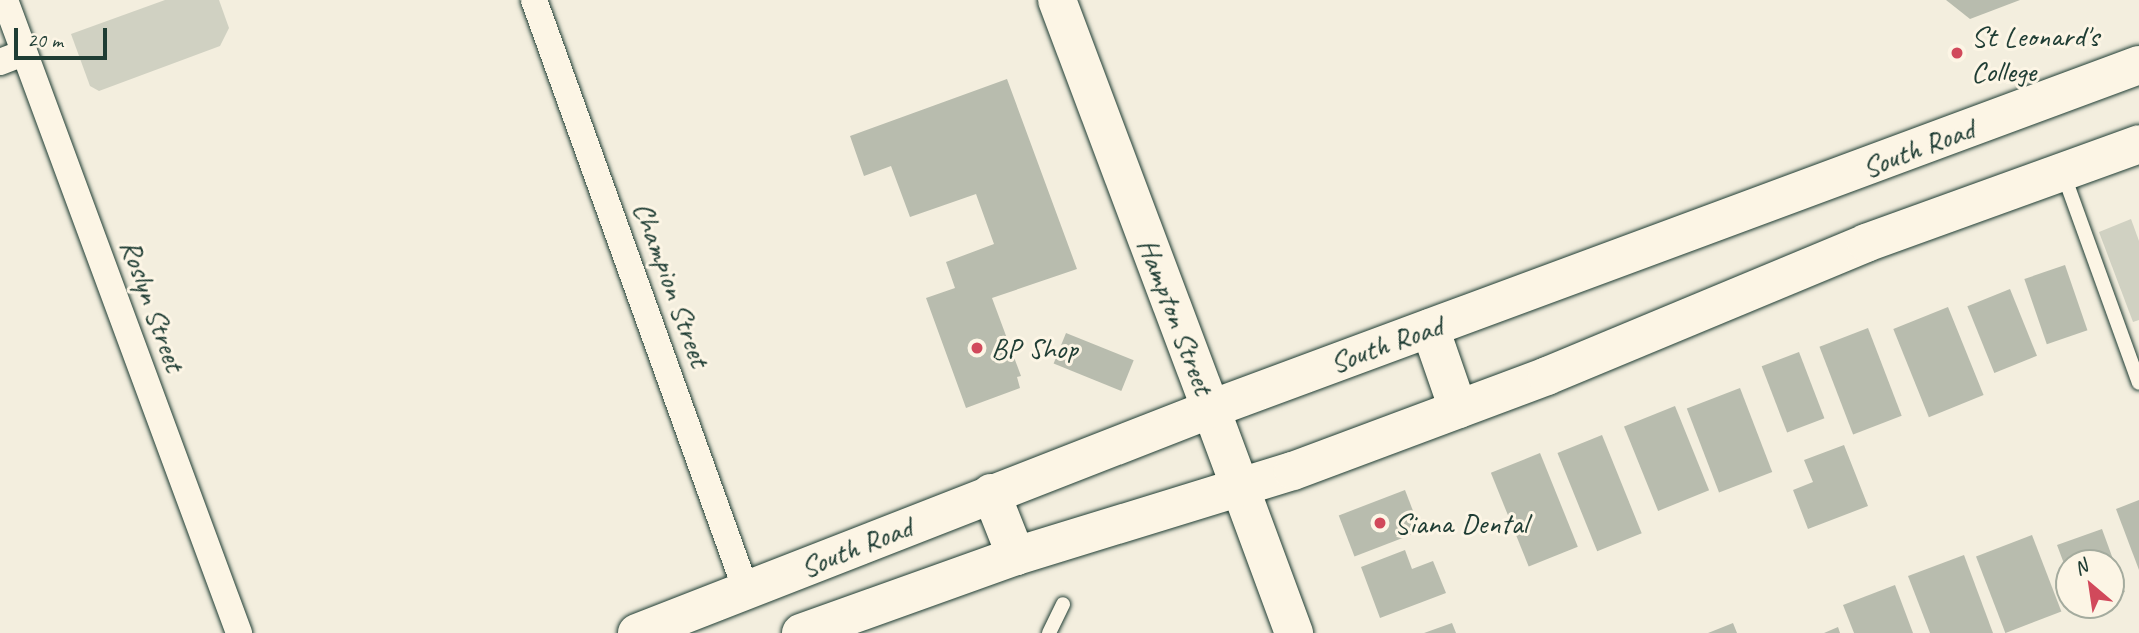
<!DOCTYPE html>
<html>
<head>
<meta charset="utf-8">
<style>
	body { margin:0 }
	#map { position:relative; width:2139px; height:633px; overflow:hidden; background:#f3eede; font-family:Caveat,sans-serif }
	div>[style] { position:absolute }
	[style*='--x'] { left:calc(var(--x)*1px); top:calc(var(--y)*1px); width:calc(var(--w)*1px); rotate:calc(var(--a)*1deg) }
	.green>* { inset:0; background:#d0d1c2 }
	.building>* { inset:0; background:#b8bcae; transform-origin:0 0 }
	.roads { filter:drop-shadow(0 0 2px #1f3d34) drop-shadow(0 0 2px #1f3d34) }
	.service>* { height:14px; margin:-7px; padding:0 7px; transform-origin:7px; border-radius:7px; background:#fcf5e5 }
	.minor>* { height:26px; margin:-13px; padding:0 13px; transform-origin:13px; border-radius:13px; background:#fcf5e5 }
	.secondary>* { height:38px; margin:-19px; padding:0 19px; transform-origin:19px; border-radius:19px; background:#fcf5e5 }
	.primary>* { height:38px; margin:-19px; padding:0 19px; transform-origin:19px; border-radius:19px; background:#fcf5e5 }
	.dots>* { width:19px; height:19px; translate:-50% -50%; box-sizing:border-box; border:4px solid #fcf5e5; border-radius:50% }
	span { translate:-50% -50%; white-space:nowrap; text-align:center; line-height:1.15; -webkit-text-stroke:6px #fcf5e5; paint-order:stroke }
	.poi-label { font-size:30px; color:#1f3d34 }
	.left { translate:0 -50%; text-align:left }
	.street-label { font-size:30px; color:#1f3d34 }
	.north { position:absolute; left:2055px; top:549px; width:70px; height:70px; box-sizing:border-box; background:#fcf5e5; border:2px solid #a4ab9e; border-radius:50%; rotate:331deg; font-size:19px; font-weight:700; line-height:28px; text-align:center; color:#1f3d34 }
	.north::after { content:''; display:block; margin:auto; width:24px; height:32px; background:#d1495b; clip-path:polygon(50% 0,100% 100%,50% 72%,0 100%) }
	.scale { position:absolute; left:14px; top:28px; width:93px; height:32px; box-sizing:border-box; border:4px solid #1f3d34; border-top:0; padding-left:9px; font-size:21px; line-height:24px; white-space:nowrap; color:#1f3d34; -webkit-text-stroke:5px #fcf5e5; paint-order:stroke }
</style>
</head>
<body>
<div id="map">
	<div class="green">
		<i style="clip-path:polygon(165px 0,219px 0,229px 28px,220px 46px,99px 91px,90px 86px,71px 34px)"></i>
		<i style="clip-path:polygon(2131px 219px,2139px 241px,2139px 320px,2133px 322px,2099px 232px)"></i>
	</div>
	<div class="building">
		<i style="clip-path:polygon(1946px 0,2020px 0,1970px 19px)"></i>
		<i style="clip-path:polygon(1007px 79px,1077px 269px,992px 298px,1021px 376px,1017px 377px,1020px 388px,966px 408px,926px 298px,955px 288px,946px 262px,994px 244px,976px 194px,910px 217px,891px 166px,864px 176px,850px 136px)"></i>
		<i style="left:2065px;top:265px;width:69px;height:43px;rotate:71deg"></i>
		<i style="left:2010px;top:289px;width:72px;height:46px;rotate:68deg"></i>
		<i style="left:1948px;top:307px;width:95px;height:59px;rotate:68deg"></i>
		<i style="left:1868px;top:328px;width:94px;height:52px;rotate:69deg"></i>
		<i style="left:1066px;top:333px;width:73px;height:33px;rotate:22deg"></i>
		<i style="left:1799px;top:352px;width:71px;height:40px;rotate:69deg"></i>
		<i style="left:1740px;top:388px;width:90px;height:57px;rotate:69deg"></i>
		<i style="left:1675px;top:406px;width:91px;height:55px;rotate:68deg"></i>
		<i style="left:1602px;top:435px;width:106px;height:48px;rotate:68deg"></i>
		<i style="clip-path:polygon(1844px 445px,1868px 506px,1808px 529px,1793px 490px,1813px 482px,1804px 460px)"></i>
		<i style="left:1540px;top:453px;width:101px;height:53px;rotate:68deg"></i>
		<i style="left:1405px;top:490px;width:44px;height:71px;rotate:69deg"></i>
		<i style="clip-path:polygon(2139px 500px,2139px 570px,2116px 509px)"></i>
		<i style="clip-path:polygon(2102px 529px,2125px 592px,2111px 597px,2111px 563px,2069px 563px,2069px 577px,2057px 545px)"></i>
		<i style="left:2032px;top:535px;width:82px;height:60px;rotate:69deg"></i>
		<i style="clip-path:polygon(1405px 550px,1412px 569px,1433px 561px,1446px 593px,1380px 618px,1361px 567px)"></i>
		<i style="clip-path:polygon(1964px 555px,1993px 633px,1930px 633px,1908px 576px)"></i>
		<i style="clip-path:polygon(1895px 585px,1913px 633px,1854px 633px,1843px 605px)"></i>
		<i style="clip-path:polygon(1452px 623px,1456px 633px,1424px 633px)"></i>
		<i style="clip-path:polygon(1733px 623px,1737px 633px,1708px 633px)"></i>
		<i style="clip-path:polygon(1838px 627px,1840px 633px,1824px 633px)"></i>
	</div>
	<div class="roads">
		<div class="service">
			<i style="--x:2063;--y:173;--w:223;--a:70.1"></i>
			<i style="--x:1049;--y:633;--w:32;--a:-64"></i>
		</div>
		<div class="minor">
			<i style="--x:5;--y:0;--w:675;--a:69.71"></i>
			<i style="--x:534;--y:0;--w:627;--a:70.24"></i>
			<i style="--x:0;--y:62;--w:26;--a:-21"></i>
		</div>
		<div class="secondary">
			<i style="--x:1057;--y:0;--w:437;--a:69.4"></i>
			<i style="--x:1240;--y:487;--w:156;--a:69.7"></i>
		</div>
		<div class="primary">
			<i style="--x:1430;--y:328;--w:86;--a:70.9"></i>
			<i style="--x:1211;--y:409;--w:83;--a:69.6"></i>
			<i style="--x:991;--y:493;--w:68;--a:68.4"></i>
			<i style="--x:637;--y:633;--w:616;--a:-21.32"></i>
			<i style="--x:1211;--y:409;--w:990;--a:-20.34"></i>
			<i style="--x:801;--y:633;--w:228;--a:-19.7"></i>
			<i style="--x:1016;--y:556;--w:290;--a:-17.1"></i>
			<i style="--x:1293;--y:471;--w:271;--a:-20.5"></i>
			<i style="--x:1547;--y:376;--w:346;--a:-22.6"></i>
			<i style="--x:1866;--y:243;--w:290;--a:-19.9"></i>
		</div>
	</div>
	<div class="dots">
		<i style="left:1957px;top:53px;background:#d1495b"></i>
		<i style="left:977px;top:348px;background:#d1495b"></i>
		<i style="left:1380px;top:523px;background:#d1495b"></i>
	</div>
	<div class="poi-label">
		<span class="left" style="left:1971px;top:53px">St Leonard's<br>College</span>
		<span class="left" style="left:991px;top:348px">BP Shop</span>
		<span class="left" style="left:1394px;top:523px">Siana Dental</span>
	</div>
	<div class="street-label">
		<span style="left:1918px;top:148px;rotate:-21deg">South Road</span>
		<span style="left:672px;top:284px;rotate:70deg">Champion Street</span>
		<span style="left:153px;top:305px;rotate:70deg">Roslyn Street</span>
		<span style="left:1176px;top:316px;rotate:69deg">Hampton Street</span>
		<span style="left:1386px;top:344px;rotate:-20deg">South Road</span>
		<span style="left:856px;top:547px;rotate:-22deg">South Road</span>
	</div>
	<div class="north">N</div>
	<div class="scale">20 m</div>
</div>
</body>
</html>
